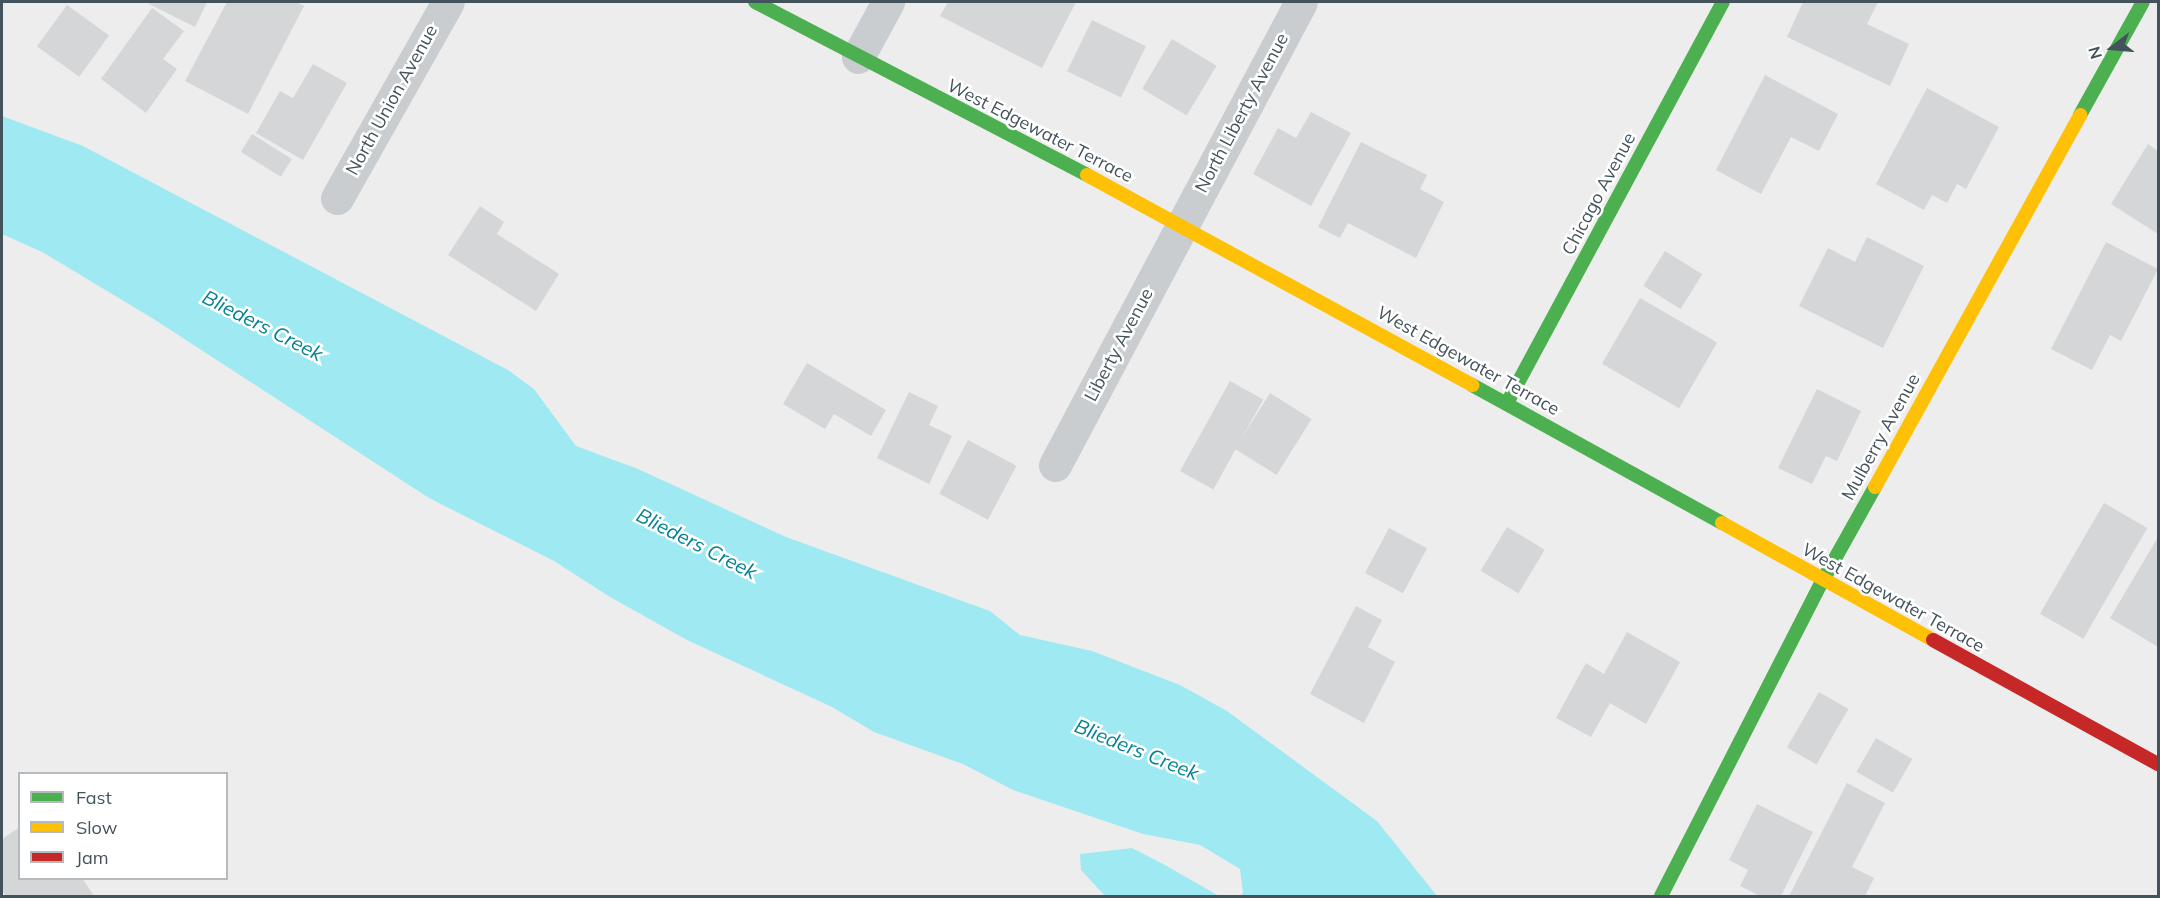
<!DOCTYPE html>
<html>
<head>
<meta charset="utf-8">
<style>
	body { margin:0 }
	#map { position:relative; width:2160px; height:898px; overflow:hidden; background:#eeeded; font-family:Mulish,sans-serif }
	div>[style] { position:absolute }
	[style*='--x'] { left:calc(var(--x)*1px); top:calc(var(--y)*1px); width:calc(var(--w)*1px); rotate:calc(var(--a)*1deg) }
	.water>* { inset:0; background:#9feaf2 }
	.building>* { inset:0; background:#d5d6d7; transform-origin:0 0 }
	.street>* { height:33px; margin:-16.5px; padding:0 16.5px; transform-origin:16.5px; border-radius:16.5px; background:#c9cdcf }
	.fast>* { height:14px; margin:-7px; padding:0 7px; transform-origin:7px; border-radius:7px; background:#4caf50 }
	.slow>* { height:14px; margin:-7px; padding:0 7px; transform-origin:7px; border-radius:7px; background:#ffc107 }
	.jam>* { height:14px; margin:-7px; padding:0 7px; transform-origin:7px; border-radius:7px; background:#c62828 }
	span { translate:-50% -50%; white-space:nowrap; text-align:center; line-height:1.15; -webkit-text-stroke:5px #fff; paint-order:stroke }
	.street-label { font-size:18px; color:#43535b }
	.water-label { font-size:20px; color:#038391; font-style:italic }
	.frame { position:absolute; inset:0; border:3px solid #43535b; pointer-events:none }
	.legend { position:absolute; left:18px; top:772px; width:210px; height:108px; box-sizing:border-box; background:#fff; border:2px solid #b4babd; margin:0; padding:8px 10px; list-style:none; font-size:18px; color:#43535b }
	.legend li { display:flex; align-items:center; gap:12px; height:30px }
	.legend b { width:30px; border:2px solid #b4babd }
	.north { position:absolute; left:2082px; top:18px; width:60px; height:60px; -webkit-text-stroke:4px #fff; paint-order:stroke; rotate:254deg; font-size:16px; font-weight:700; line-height:24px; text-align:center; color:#43535b }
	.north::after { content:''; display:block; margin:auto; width:21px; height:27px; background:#43535b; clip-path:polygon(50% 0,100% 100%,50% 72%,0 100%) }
</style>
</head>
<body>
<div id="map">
	<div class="water">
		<i style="clip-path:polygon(2px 116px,83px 146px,508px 370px,534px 389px,576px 446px,638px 469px,786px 537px,990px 611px,1020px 635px,1092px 651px,1180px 685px,1227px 711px,1377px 821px,1437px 896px,1240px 896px,1243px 893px,1240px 869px,1200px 845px,1143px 834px,1013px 790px,963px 764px,874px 732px,832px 707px,687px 640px,610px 597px,554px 561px,429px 498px,152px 318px,44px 253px,2px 234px)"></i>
		<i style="clip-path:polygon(1132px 848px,1165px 865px,1219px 896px,1105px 896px,1081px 870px,1080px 854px)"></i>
	</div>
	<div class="building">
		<i style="clip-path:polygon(150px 2px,207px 2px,195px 27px,149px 4px)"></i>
		<i style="clip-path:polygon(227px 2px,296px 2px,304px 6px,248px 114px,185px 81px)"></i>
		<i style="clip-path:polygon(948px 2px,1076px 2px,1042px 68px,940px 16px)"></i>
		<i style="clip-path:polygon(1803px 2px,1878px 2px,1867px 24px,1909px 44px,1890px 86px,1787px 37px)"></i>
		<i style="left:67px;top:5px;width:52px;height:51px;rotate:36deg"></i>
		<i style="clip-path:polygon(152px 8px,184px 31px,163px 59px,177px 69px,146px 113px,101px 79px)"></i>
		<i style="left:1092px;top:20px;width:60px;height:57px;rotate:26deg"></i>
		<i style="left:1172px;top:39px;width:52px;height:58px;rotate:31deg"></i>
		<i style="clip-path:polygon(313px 64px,347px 83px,303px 160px,256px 133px,280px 91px,293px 98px)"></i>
		<i style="clip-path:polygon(1765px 75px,1838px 114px,1819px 151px,1791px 137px,1761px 194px,1716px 170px)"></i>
		<i style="clip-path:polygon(1927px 88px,1999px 127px,1966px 189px,1957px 184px,1947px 203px,1932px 195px,1924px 210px,1876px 184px)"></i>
		<i style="clip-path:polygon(1311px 112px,1351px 133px,1311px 206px,1253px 174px,1278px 128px,1296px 138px)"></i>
		<i style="left:252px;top:134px;width:47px;height:21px;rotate:32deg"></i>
		<i style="clip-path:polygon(1361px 142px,1427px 175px,1420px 189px,1444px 202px,1416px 258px,1348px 223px,1340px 238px,1318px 227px)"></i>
		<i style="clip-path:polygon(2148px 144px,2158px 151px,2158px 234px,2111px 204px)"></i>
		<i style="clip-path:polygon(480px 206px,504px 222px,497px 234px,559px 274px,536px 311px,448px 255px)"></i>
		<i style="clip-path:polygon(1867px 237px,1924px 266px,1883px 348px,1799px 306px,1828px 248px,1855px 262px)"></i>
		<i style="clip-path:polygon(2106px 242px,2158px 269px,2121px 341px,2110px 335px,2092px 370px,2051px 349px)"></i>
		<i style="left:1665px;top:251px;width:44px;height:41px;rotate:32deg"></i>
		<i style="left:1640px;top:298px;width:89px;height:76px;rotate:30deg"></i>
		<i style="clip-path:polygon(807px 363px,886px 410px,871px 436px,834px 414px,825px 429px,783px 404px)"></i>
		<i style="left:1230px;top:381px;width:38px;height:103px;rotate:29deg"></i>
		<i style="clip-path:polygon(1817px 389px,1861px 411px,1837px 461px,1826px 456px,1812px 484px,1778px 468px)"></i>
		<i style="clip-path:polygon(909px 392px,938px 406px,929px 425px,952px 436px,929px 484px,877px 458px)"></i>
		<i style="left:1270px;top:393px;width:49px;height:66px;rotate:32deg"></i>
		<i style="left:968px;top:440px;width:55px;height:61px;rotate:28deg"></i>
		<i style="left:2104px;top:503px;width:50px;height:128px;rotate:30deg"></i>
		<i style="left:1507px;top:527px;width:44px;height:51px;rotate:31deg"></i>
		<i style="left:1389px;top:528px;width:43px;height:51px;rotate:28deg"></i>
		<i style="clip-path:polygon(2158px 537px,2158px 647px,2110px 618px)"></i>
		<i style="clip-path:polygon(1356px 606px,1382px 620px,1368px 647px,1395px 662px,1364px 723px,1310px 694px)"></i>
		<i style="clip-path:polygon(1627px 632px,1680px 662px,1646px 724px,1610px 703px,1591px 737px,1556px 718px,1586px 663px,1604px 674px)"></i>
		<i style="left:1819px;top:692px;width:34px;height:64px;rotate:30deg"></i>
		<i style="left:1876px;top:738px;width:42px;height:39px;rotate:30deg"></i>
		<i style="clip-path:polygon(1847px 783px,1885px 803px,1852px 867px,1874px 878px,1865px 896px,1789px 896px)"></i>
		<i style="clip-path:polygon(1757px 804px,1813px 832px,1781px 896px,1760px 896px,1740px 886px,1748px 870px,1729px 860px)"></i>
		<i style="clip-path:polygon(20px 827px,20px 878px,82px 878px,94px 896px,6px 896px,2px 890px,2px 839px)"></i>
	</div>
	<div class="street">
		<i style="--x:858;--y:57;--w:63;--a:-61.4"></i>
		<i style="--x:337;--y:198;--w:225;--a:-60.5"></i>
		<i style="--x:1055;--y:465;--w:524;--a:-62.02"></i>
	</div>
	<div class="fast">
		<i style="--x:755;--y:2;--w:374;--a:27.5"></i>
		<i style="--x:2080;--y:115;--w:129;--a:-60.9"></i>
		<i style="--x:1472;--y:385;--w:286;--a:28.9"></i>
		<i style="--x:1507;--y:403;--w:455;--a:-61.7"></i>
		<i style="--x:1661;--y:896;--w:355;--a:-62.9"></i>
		<i style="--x:1823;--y:580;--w:107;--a:-60.8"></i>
	</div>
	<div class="slow">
		<i style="--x:1087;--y:175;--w:439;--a:28.6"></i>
		<i style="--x:1875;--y:487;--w:425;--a:-61.1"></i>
		<i style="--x:1722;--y:523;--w:241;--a:29"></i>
	</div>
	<div class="jam">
		<i style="--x:1933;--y:640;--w:257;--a:28.9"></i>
	</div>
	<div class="street-label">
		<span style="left:392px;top:100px;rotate:-61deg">North Union Avenue</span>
		<span style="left:1242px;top:113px;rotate:-62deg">North Liberty Avenue</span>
		<span style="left:1040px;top:131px;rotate:27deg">West Edgewater Terrace</span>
		<span style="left:1599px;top:194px;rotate:-62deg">Chicago Avenue</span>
		<span style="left:1119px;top:345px;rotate:-62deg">Liberty Avenue</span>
		<span style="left:1468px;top:361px;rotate:29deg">West Edgewater Terrace</span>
		<span style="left:1881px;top:437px;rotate:-61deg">Mulberry Avenue</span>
		<span style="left:1893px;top:598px;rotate:29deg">West Edgewater Terrace</span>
	</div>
	<div class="water-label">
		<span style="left:263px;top:325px;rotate:27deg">Blieders Creek</span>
		<span style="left:697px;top:543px;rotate:27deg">Blieders Creek</span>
		<span style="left:1137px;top:749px;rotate:22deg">Blieders Creek</span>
	</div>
	<div class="frame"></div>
	<ul class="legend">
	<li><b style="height:8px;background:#4caf50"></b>Fast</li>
	<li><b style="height:8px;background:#ffc107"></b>Slow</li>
	<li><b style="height:8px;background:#c62828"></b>Jam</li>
	</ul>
	<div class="north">N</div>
</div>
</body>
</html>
